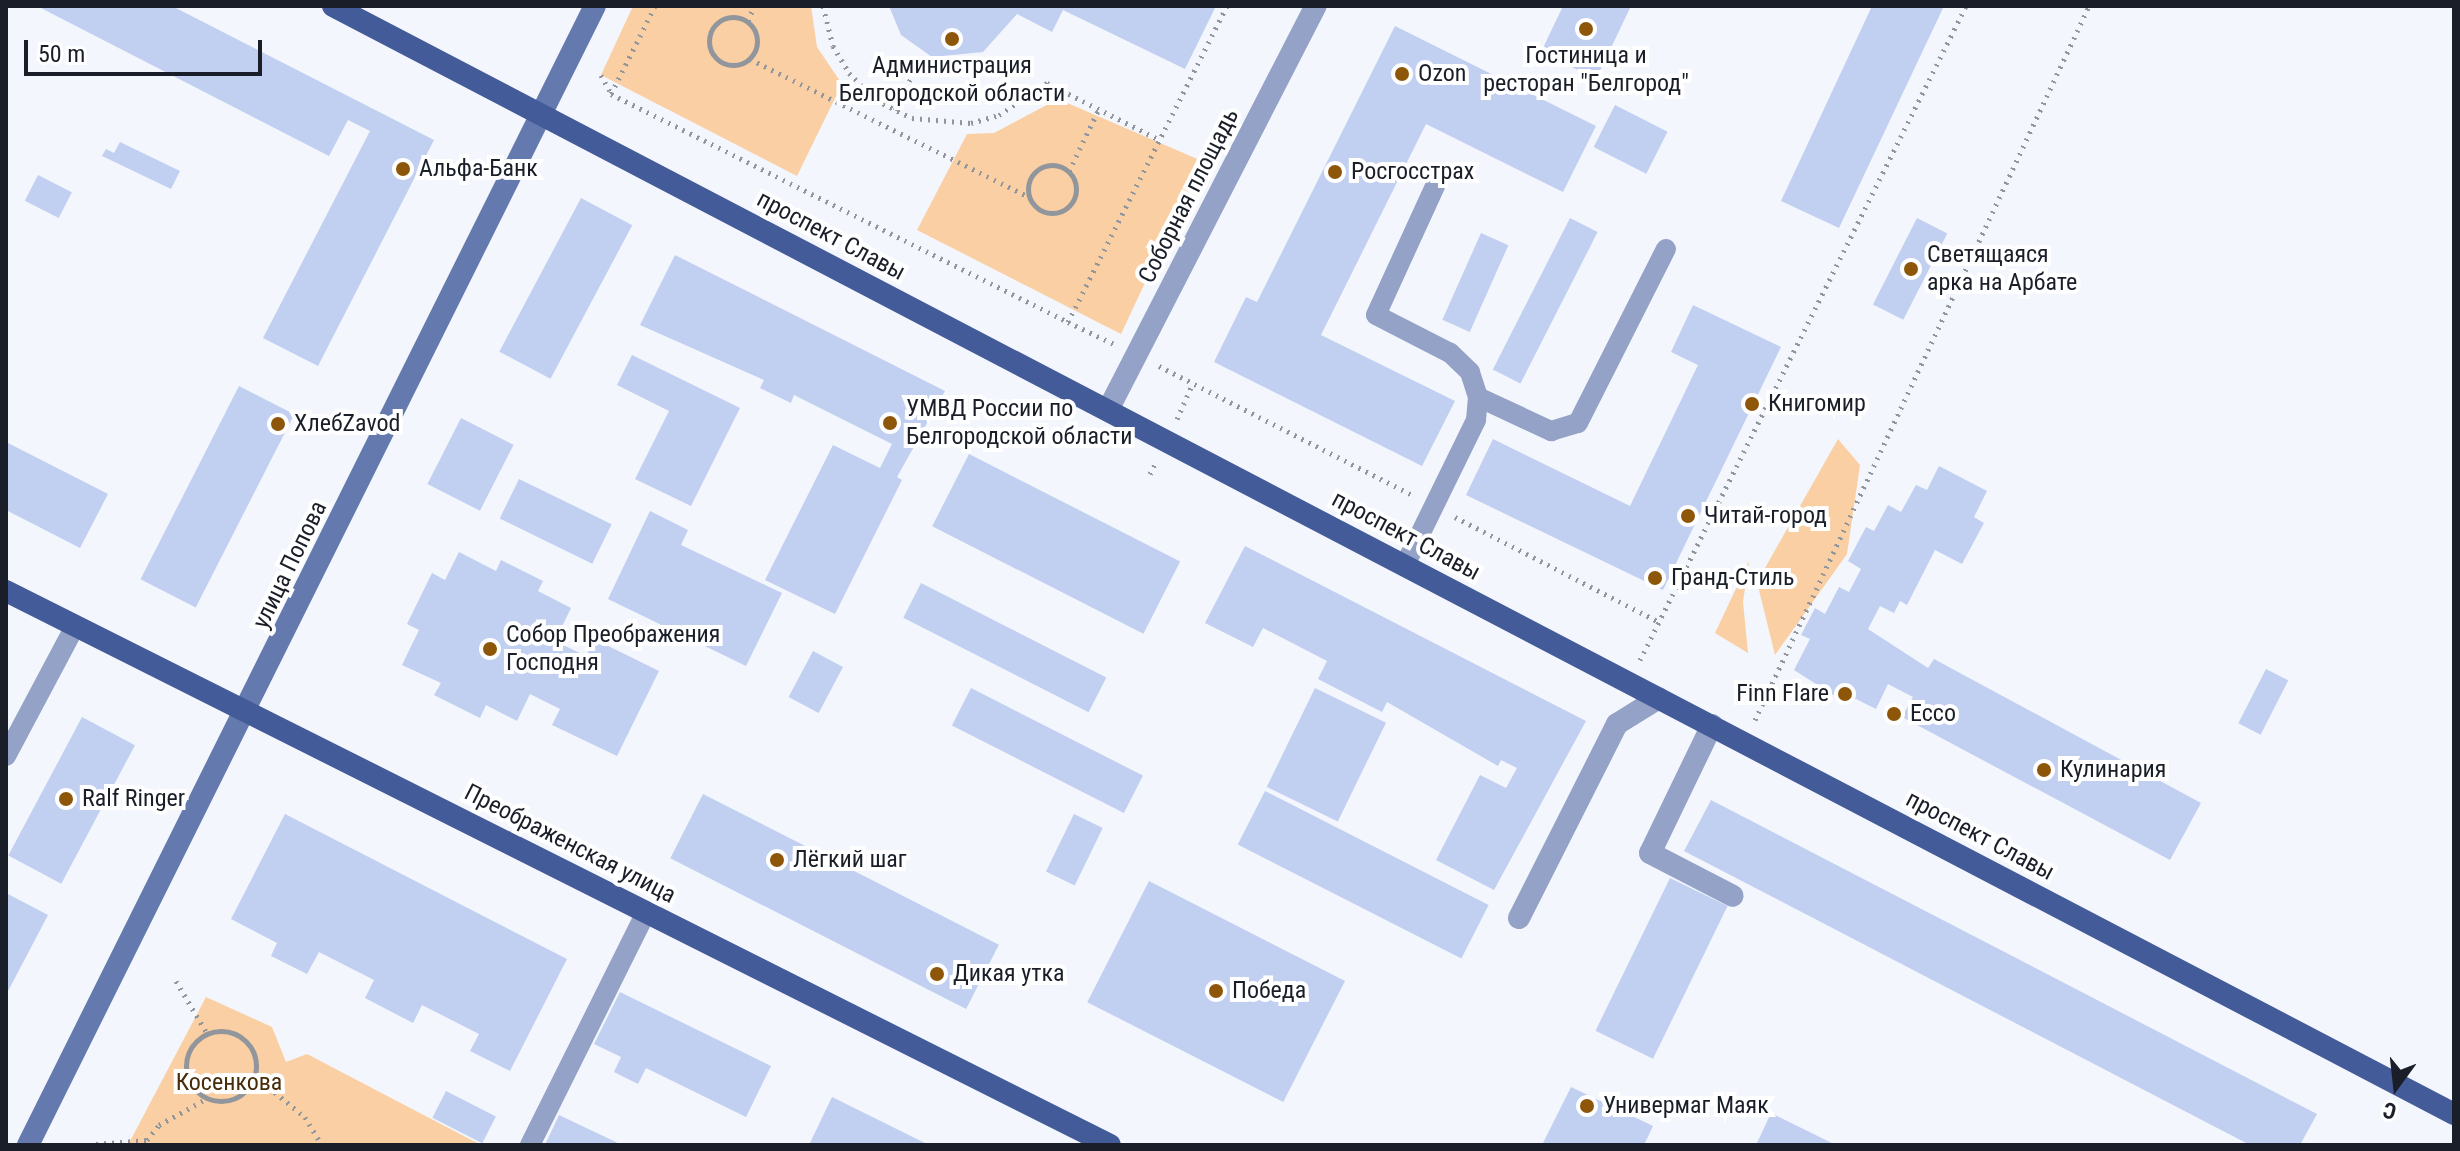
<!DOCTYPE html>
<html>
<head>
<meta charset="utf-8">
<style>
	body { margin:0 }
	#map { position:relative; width:2460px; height:1151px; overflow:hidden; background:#f3f6fc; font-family:"Roboto Condensed",sans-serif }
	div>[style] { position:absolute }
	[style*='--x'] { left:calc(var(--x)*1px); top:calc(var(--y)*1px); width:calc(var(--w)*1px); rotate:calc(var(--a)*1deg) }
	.green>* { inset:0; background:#facfa3 }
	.building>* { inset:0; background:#c1cff1; transform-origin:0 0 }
	.path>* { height:5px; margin-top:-2.5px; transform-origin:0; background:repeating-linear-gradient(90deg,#91959c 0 2px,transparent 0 8px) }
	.path>.ring { margin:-2.5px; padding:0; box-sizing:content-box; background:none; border:5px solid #91959c; border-radius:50% }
	.service>* { height:20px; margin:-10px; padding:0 10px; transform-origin:10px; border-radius:10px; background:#93a2c6 }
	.pedestrian>* { height:22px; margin:-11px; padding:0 11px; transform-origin:11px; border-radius:11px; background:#93a2c6 }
	.tertiary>* { height:22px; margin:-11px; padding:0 11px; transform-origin:11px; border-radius:11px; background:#93a2c6 }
	.secondary>* { height:22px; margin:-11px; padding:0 11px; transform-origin:11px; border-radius:11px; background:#6479ad }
	.primary>* { height:22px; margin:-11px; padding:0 11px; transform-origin:11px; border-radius:11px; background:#445b9a }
	.dots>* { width:22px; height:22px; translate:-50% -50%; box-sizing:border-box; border:4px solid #fff; border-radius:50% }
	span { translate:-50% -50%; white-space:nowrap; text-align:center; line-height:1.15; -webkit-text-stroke:8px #fff; paint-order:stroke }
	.poi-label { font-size:24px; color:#191e28 }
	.left { translate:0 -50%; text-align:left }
	.right { translate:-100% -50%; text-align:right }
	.street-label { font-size:24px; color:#191e28 }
	.park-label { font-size:24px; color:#472c0a }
	.frame { position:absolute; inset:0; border:8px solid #191e28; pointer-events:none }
	.north { position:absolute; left:2356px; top:1047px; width:80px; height:80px; -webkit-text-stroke:6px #fff; paint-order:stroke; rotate:195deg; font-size:22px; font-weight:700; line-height:32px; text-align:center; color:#191e28 }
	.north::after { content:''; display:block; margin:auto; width:28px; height:36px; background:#191e28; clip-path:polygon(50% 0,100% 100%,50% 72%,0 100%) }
	.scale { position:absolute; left:24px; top:40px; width:238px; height:36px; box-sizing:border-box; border:4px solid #191e28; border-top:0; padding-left:10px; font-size:24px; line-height:28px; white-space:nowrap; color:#191e28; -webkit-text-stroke:6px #fff; paint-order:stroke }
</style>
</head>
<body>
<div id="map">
	<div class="green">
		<i style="clip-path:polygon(633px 6px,811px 6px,817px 47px,842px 84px,797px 176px,601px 75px)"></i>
		<i style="clip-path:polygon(1058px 99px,1202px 161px,1121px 334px,917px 230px,967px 134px,994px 133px)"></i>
		<i style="clip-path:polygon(1838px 439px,1860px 465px,1847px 554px,1775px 655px,1757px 582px)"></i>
		<i style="clip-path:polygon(1749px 561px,1743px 602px,1748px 653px,1715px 633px)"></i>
		<i style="clip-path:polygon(206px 997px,272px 1027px,286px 1062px,307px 1054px,481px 1145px,128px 1145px)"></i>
	</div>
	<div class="building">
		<i style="clip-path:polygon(37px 6px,172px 6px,434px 140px,318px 366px,263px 338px,370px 131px,348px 120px,329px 156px)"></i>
		<i style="clip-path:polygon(889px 6px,1216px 6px,1185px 69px,1063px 10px,1052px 32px,1017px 14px,983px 52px,932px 57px,901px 35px)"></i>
		<i style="clip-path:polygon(1563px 6px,1631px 6px,1596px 79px,1541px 52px)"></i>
		<i style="clip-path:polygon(1872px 6px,1944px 6px,1839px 228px,1781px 201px)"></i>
		<i style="clip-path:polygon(1395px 26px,1596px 126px,1563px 192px,1426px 124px,1321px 335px,1455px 401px,1422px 466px,1214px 362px,1246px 297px,1257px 302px)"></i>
		<i style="left:1615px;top:105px;width:59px;height:47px;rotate:27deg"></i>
		<i style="clip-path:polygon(120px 142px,180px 171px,171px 189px,102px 156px,106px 149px,114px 153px)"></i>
		<i style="left:38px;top:175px;width:38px;height:29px;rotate:27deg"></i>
		<i style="left:581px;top:198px;width:58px;height:174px;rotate:28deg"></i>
		<i style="left:1570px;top:218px;width:31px;height:170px;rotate:27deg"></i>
		<i style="left:1917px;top:218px;width:34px;height:97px;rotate:27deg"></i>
		<i style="left:1481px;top:233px;width:30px;height:95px;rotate:24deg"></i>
		<i style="clip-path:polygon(675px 255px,945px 391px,897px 477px,902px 480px,835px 614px,765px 580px,833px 445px,880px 468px,892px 444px,794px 395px,791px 403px,760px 388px,764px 380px,640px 325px)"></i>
		<i style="clip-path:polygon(1693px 305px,1781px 347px,1663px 590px,1466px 495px,1493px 439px,1630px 506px,1698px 365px,1671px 352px)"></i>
		<i style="clip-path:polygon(632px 355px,740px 408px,691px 506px,635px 479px,669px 411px,617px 385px)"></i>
		<i style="left:239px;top:386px;width:62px;height:217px;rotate:27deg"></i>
		<i style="left:461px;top:418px;width:59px;height:74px;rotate:27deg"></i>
		<i style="clip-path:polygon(6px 442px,108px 494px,80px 548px,6px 510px)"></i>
		<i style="left:969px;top:454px;width:237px;height:81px;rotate:27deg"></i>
		<i style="clip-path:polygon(1939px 466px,1987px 491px,1974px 517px,1984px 523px,1962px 564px,1935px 550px,1907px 605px,1900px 601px,1894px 613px,1880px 606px,1868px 629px,1928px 668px,1934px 659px,2201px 803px,2170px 860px,1902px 717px,1913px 697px,1888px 684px,1876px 709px,1850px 696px,1846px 703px,1794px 670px,1810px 639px,1801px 635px,1815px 608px,1825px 614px,1839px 587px,1849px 592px,1861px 569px,1848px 561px,1866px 527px,1874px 531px,1888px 505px,1901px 512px,1916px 485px,1927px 490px)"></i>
		<i style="left:519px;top:479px;width:103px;height:44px;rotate:26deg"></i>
		<i style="clip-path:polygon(650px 511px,688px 530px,681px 545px,782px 593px,746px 666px,608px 599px)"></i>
		<i style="clip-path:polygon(1245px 546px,1586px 721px,1494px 890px,1436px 860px,1480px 775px,1506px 788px,1517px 768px,1501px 760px,1498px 766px,1387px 702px,1382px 712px,1318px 679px,1327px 661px,1263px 628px,1253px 647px,1205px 623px)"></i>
		<i style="clip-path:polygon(459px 552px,496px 571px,501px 560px,543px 581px,538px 591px,571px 608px,555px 641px,586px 656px,594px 639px,659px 671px,617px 756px,552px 725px,560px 709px,530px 694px,517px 721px,486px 705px,480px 718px,434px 695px,441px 683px,402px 665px,419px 630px,407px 624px,432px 573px,445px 580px)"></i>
		<i style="left:921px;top:583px;width:208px;height:39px;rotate:27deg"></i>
		<i style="left:813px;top:651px;width:34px;height:52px;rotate:28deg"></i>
		<i style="left:2266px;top:669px;width:25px;height:61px;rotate:27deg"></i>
		<i style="left:971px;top:688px;width:193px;height:42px;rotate:27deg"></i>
		<i style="left:1315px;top:688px;width:79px;height:110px;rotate:26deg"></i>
		<i style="left:82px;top:717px;width:60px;height:157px;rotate:28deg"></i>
		<i style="left:1265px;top:791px;width:251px;height:60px;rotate:27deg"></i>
		<i style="left:703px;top:794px;width:332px;height:72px;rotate:27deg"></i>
		<i style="clip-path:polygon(1711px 800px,2317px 1114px,2300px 1145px,2250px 1145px,1684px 851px)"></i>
		<i style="clip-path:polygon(285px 814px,567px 959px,510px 1071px,470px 1051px,479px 1034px,422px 1005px,413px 1023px,365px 998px,374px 980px,319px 952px,307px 974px,271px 956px,277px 943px,231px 919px)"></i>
		<i style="left:1074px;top:814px;width:32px;height:64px;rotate:26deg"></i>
		<i style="left:1670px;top:878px;width:64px;height:170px;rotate:26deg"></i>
		<i style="left:1149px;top:881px;width:220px;height:136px;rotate:27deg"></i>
		<i style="clip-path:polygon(6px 893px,48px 915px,6px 995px)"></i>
		<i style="clip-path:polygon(620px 992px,771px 1066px,746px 1117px,646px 1068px,638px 1084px,614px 1072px,621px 1057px,594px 1044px)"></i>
		<i style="clip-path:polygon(1571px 1087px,1653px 1126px,1644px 1145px,1542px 1145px)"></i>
		<i style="left:446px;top:1091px;width:56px;height:30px;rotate:27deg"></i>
		<i style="clip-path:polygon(832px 1097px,929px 1145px,809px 1145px)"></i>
		<i style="clip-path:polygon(1771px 1113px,1836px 1145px,1756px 1145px)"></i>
		<i style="clip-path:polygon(559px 1115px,622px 1145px,545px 1145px)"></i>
	</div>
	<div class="path">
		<i style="--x:655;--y:6;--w:98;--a:116.6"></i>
		<i style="--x:611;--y:94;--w:511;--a:26.51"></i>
		<i style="--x:1068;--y:322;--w:354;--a:-63.3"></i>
		<i style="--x:823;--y:6;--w:41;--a:76"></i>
		<i style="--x:833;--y:46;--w:31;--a:59"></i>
		<i style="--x:849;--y:73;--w:38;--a:45"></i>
		<i style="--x:876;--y:100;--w:40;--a:26.6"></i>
		<i style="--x:912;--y:118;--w:59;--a:4.8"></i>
		<i style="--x:971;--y:123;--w:29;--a:-16"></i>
		<i style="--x:999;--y:115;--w:58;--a:-33.7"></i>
		<i style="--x:1047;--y:83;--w:127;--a:26.8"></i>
		<i class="ring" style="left:709px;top:17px;width:43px;height:43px"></i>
		<i style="--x:748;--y:21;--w:16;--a:-68"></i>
		<i style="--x:750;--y:59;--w:311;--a:26.3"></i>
		<i style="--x:601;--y:75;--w:21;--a:61"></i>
		<i style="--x:895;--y:110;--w:57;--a:-63.9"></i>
		<i class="ring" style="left:1028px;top:165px;width:43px;height:43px"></i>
		<i style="--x:1069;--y:171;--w:69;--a:-64.2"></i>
		<i style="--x:1068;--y:322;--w:51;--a:25.6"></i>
		<i style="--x:1159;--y:366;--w:286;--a:27"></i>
		<i style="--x:1177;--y:419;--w:39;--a:-66"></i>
		<i style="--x:1150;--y:474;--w:11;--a:-63"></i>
		<i style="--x:1455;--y:517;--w:229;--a:27.2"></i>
		<i style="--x:1640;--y:660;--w:731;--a:-63.51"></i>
		<i style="--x:1755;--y:720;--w:788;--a:-64.93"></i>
		<i style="--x:176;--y:981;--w:61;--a:59.2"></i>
		<i class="ring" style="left:186px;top:1031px;width:65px;height:65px"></i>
		<i style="--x:256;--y:1077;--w:63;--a:39.2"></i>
		<i style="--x:305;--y:1117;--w:33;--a:59"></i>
		<i style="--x:96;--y:1144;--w:51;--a:-4.5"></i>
		<i style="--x:147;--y:1140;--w:19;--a:-51"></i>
		<i style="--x:159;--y:1125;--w:54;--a:-29"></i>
		<i style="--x:330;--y:1145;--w:77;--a:0"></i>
	</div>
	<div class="service">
		<i style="--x:1478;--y:397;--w:81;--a:25"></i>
		<i style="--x:1551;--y:431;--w:28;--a:-17"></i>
		<i style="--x:1578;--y:423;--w:195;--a:-63.2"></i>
		<i style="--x:1405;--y:565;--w:161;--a:-63.9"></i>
		<i style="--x:1476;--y:420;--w:23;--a:-85"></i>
		<i style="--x:1478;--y:397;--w:26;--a:-108"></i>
		<i style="--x:1470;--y:372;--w:28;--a:-136"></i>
		<i style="--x:1450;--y:353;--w:83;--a:-152.8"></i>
		<i style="--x:1376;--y:315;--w:142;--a:-65.4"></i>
		<i style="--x:6;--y:756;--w:147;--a:-62"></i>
		<i style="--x:530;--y:1145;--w:260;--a:-63.5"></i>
	</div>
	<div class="pedestrian">
		<i style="--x:1712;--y:725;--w:142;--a:115.8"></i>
		<i style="--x:1650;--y:853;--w:93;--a:27.4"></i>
		<i style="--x:1519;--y:918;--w:217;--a:-63.2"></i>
		<i style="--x:1617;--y:724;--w:49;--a:-31.8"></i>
	</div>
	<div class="tertiary">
		<i style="--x:1108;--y:410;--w:454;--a:-62.8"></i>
	</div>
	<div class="secondary">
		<i style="--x:28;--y:1145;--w:1272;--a:-63.54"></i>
	</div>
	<div class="primary">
		<i style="--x:333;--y:6;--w:2393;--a:27.58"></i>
		<i style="--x:6;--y:591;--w:1235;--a:26.65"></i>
	</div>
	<div class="dots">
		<i style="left:1586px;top:29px;background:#8d5609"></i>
		<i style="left:952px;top:39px;background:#8d5609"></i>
		<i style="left:1402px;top:74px;background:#8d5609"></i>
		<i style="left:403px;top:169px;background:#8d5609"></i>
		<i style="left:1335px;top:172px;background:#8d5609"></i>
		<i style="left:1911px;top:269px;background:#8d5609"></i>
		<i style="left:1752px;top:404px;background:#8d5609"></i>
		<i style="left:890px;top:423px;background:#8d5609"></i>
		<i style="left:278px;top:424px;background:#8d5609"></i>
		<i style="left:1688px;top:516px;background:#8d5609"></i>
		<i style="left:1655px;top:578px;background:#8d5609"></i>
		<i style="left:490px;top:649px;background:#8d5609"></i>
		<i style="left:1845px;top:694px;background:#8d5609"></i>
		<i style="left:1894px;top:714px;background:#8d5609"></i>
		<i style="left:2044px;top:770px;background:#8d5609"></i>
		<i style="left:66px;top:799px;background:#8d5609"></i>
		<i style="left:777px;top:860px;background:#8d5609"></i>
		<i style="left:937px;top:974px;background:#8d5609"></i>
		<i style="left:1216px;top:991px;background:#8d5609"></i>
		<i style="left:1587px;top:1106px;background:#8d5609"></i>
	</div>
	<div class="poi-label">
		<span style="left:1586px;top:70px">Гостиница и<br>ресторан "Белгород"</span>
		<span style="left:952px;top:80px">Администрация<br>Белгородской области</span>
		<span class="left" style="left:1418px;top:74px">Ozon</span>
		<span class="left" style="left:419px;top:169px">Альфа-Банк</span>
		<span class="left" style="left:1351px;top:172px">Росгосстрах</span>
		<span class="left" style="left:1927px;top:269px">Светящаяся<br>арка на Арбате</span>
		<span class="left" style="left:1768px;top:404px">Книгомир</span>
		<span class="left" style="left:906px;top:423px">УМВД России по<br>Белгородской области</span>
		<span class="left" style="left:294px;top:424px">ХлебZavod</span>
		<span class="left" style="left:1704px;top:516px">Читай-город</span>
		<span class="left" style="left:1671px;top:578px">Гранд-Стиль</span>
		<span class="left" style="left:506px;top:649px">Собор Преображения<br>Господня</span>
		<span class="right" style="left:1829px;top:694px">Finn Flare</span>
		<span class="left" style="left:1910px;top:714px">Ecco</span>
		<span class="left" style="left:2060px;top:770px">Кулинария</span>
		<span class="left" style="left:82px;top:799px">Ralf Ringer</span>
		<span class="left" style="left:793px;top:860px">Лёгкий шаг</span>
		<span class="left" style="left:953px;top:974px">Дикая утка</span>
		<span class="left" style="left:1232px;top:991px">Победа</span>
		<span class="left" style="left:1603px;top:1106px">Универмаг Маяк</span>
	</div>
	<div class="street-label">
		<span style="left:1189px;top:196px;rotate:-63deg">Соборная площадь</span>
		<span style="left:831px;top:236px;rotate:28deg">проспект Славы</span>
		<span style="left:1406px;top:536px;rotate:28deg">проспект Славы</span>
		<span style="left:290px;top:565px;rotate:-64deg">улица Попова</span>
		<span style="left:1980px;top:836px;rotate:28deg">проспект Славы</span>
		<span style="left:570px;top:844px;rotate:27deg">Преображенская улица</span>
	</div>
	<div class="park-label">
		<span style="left:229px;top:1083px">Косенкова</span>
	</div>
	<div class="frame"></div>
	<div class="north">С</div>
	<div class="scale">50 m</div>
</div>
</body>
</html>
